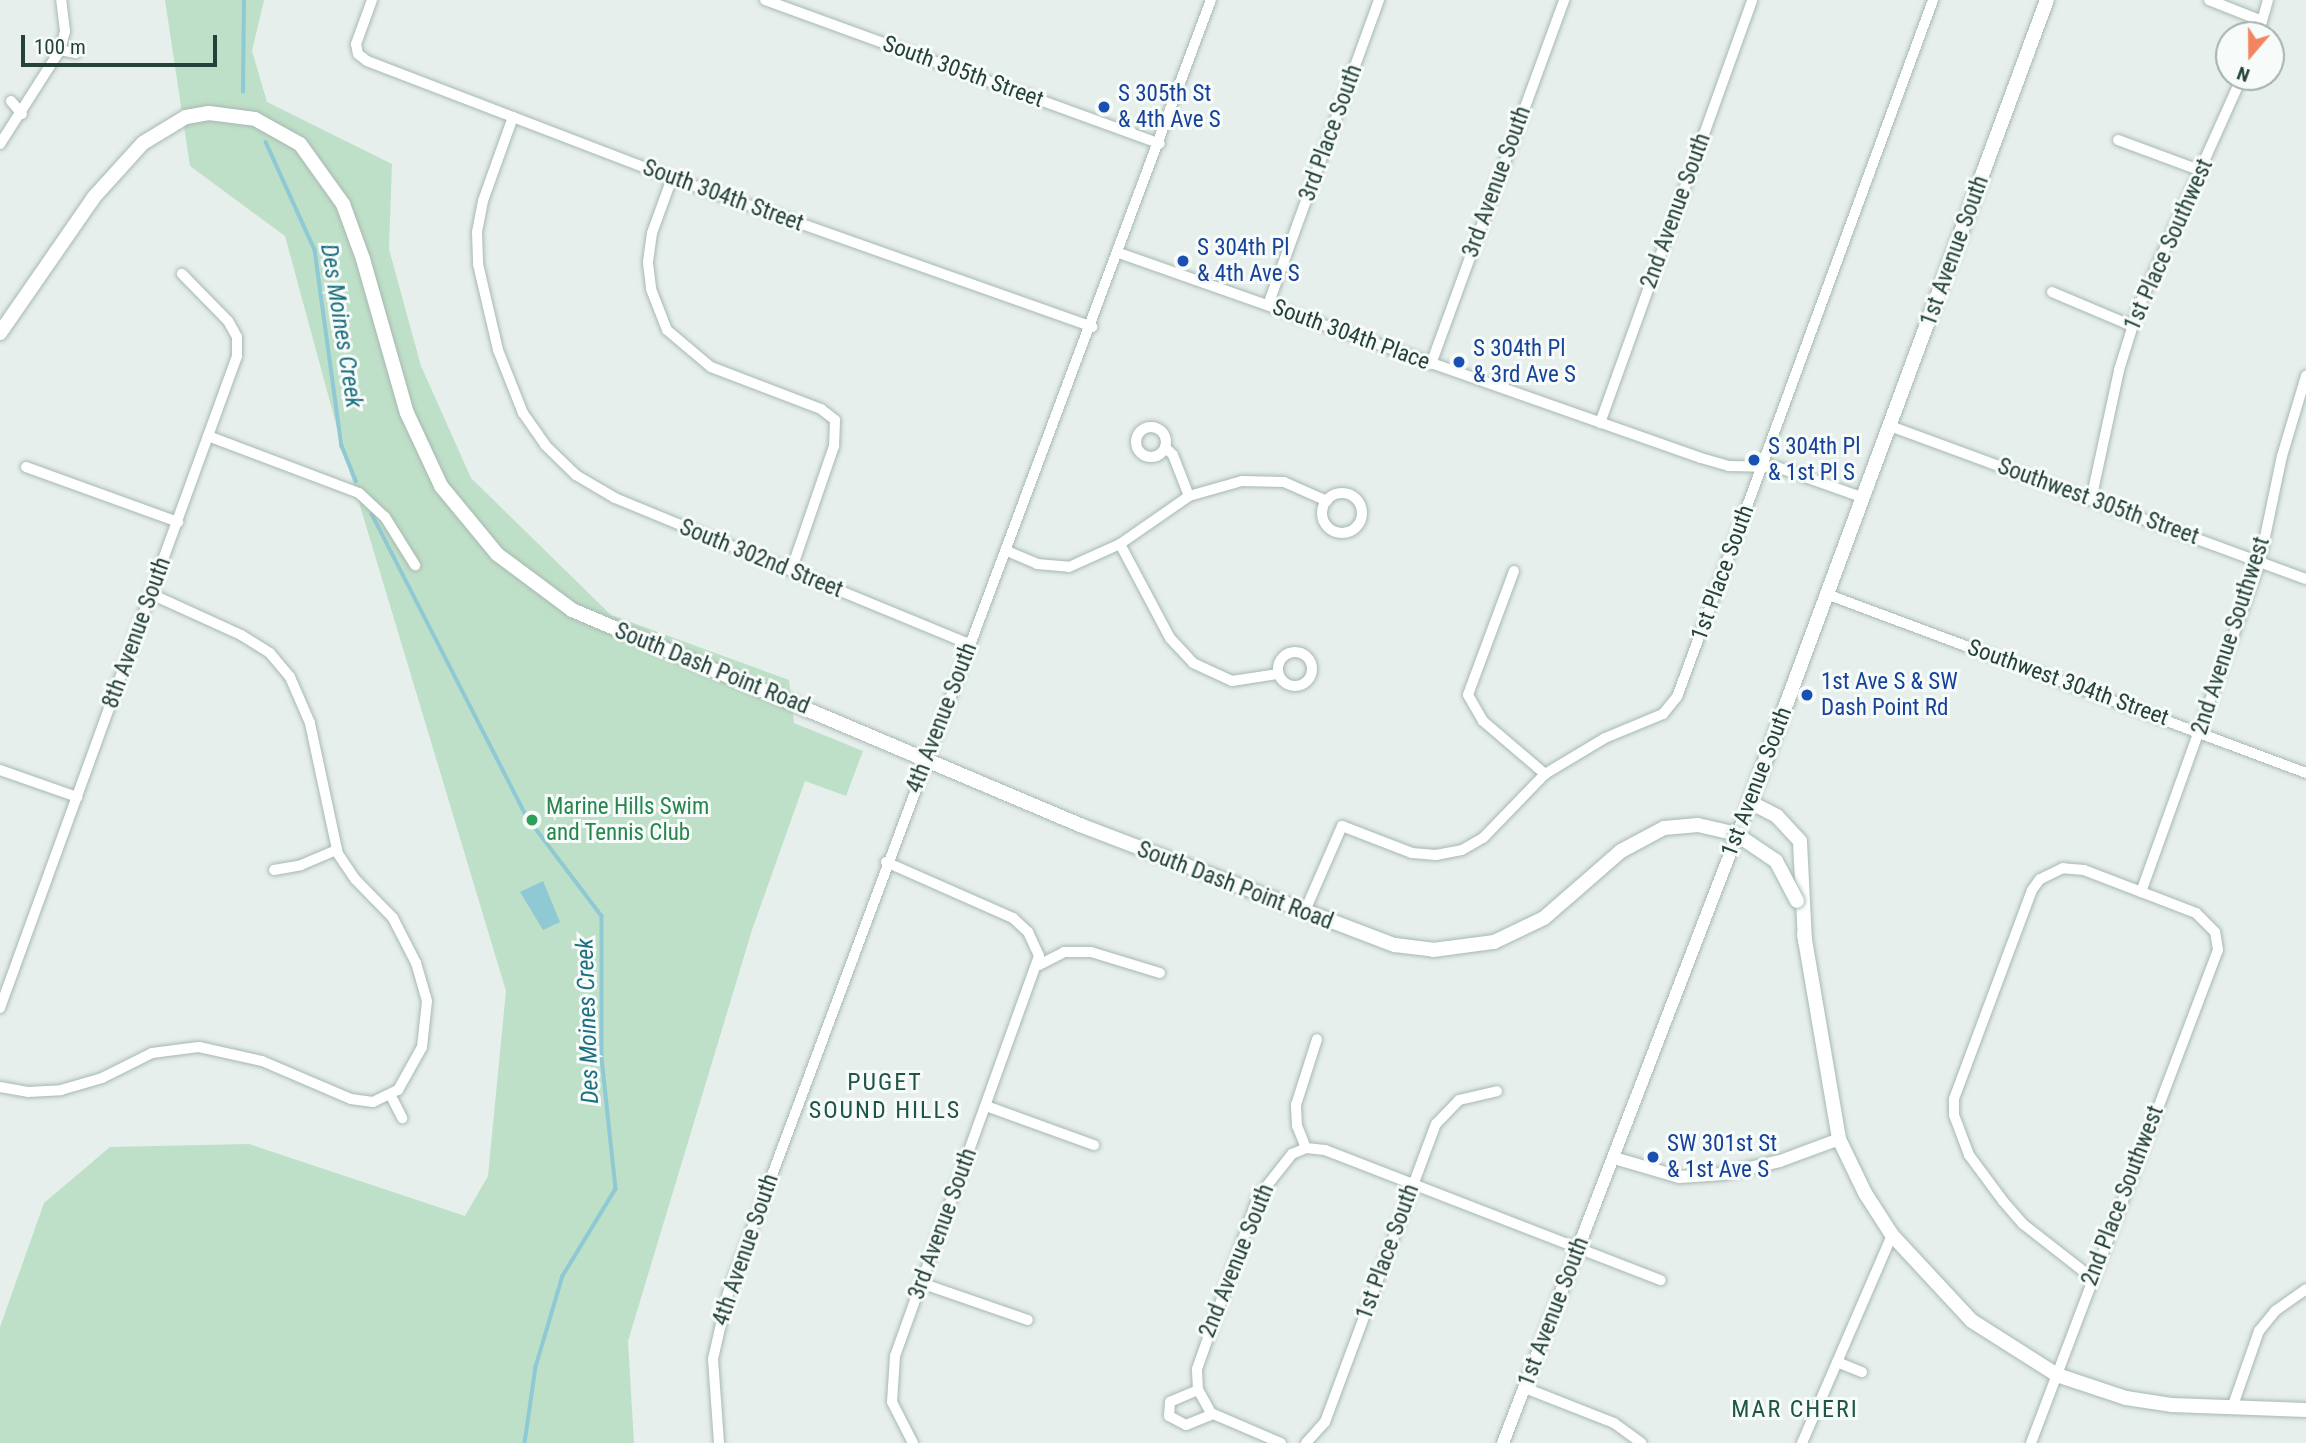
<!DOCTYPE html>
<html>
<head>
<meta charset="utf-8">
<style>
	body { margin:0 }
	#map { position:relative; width:2306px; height:1443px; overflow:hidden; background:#e6efeb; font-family:"Roboto Condensed",sans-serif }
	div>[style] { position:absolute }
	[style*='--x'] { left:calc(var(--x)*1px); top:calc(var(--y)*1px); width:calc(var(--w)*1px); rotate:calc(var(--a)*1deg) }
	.green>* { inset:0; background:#bfe0c8 }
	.water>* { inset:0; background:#8ec9d4 }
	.stream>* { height:3.5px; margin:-1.75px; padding:0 1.75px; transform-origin:1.75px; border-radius:1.75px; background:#8ec9d4 }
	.roads { filter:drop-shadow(0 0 2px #a8b8b2) drop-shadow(0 0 2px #a8b8b2) }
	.minor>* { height:10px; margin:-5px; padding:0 5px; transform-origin:5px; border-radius:5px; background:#fff }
	.minor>.ring { margin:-5px; padding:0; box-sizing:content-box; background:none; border:10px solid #fff; border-radius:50% }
	.tertiary>* { height:12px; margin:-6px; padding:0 6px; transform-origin:6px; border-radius:6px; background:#fff }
	.secondary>* { height:14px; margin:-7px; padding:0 7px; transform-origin:7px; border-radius:7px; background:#fff }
	.bridges { filter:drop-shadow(0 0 2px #a4bbb3) drop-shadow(0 0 2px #a4bbb3) }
	.secondary-bridge>* { height:14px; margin:-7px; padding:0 7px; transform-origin:7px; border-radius:7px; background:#fff }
	.dots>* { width:19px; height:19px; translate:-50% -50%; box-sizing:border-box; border:4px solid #f7fbf9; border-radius:50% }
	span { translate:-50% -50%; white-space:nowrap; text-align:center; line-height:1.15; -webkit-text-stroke:6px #f7fbf9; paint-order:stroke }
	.street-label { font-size:23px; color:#24423a }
	.transit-label { font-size:23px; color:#164399 }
	.left { translate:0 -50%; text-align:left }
	.leisure-label { font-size:23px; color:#27864d }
	.water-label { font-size:24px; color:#1c6f80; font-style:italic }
	.neighbourhood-label { font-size:24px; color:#1f5548; letter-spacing:2px }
	.north { position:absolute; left:2215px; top:21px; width:70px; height:70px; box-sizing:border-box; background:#f7fbf9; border:2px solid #a3b1ad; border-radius:50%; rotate:200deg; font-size:19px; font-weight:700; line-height:28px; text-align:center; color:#24423a }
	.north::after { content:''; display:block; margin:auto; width:24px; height:32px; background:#f4845f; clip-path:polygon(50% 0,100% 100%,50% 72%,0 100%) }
	.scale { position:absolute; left:21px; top:35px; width:196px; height:32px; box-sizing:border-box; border:4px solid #24423a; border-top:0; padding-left:9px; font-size:21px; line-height:24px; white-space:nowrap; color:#24423a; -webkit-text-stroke:5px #f7fbf9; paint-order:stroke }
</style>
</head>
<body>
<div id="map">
	<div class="green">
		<i style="clip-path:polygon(165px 0,264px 0,252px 51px,267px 102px,392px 164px,389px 249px,421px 366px,471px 478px,611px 615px,789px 680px,794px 723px,863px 751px,846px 796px,805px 781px,752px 930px,628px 1341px,634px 1443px,0 1443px,0 1327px,44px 1203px,110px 1147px,249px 1144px,465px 1216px,488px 1176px,506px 991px,342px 446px,285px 236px,190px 166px)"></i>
	</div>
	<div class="water">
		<i style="clip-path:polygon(543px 881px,560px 922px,543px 930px,520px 892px)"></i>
	</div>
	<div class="stream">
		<i style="--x:243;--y:92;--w:92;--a:-89.4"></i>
		<i style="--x:266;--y:142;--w:119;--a:65.6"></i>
		<i style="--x:315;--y:250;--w:198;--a:82.2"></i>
		<i style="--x:342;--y:446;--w:38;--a:68"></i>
		<i style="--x:372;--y:514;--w:340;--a:62.9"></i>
		<i style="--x:527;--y:817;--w:124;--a:52.9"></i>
		<i style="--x:602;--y:916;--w:142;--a:90"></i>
		<i style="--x:602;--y:1058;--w:132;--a:83.9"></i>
		<i style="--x:616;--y:1189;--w:102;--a:121.3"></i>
		<i style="--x:563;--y:1276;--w:95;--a:106.5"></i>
		<i style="--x:536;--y:1367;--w:77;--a:98.2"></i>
	</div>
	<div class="roads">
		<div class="minor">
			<i style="--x:372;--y:0;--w:47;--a:110"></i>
			<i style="--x:356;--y:44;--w:10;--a:79"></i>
			<i style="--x:358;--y:54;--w:11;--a:38"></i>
			<i style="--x:367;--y:61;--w:327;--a:21"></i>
			<i style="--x:672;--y:178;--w:446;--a:19.5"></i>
			<i style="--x:765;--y:0;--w:420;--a:20"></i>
			<i style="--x:2209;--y:0;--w:57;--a:21.6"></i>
			<i style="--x:2258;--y:35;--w:36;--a:-74"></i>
			<i style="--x:60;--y:50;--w:16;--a:11"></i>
			<i style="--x:11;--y:101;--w:17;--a:50"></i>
			<i style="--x:513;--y:117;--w:89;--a:109.7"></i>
			<i style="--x:483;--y:201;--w:32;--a:101"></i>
			<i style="--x:477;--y:232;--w:32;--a:88"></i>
			<i style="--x:478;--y:264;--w:88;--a:76.9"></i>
			<i style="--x:498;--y:350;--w:68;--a:68.4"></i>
			<i style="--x:523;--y:413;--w:39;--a:55"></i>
			<i style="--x:545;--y:445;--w:43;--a:44.1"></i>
			<i style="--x:576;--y:475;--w:45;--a:30.5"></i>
			<i style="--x:615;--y:498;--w:384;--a:22.4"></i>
			<i style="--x:2118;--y:140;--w:90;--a:20.3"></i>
			<i style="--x:0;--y:144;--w:112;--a:-57.4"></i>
			<i style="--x:60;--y:50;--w:20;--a:-75"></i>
			<i style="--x:65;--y:31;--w:31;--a:-97"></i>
			<i style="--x:672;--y:178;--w:59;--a:110"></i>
			<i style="--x:652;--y:233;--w:30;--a:98"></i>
			<i style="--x:648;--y:263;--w:26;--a:83"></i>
			<i style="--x:651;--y:289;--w:44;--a:68.7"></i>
			<i style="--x:667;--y:330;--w:57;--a:40.1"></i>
			<i style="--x:711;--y:367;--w:118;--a:20.9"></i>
			<i style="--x:821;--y:409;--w:18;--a:38"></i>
			<i style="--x:835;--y:420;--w:26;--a:92"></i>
			<i style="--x:834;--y:446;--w:132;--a:109"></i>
			<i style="--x:1119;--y:253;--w:617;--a:19.4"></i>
			<i style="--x:1701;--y:458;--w:29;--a:16"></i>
			<i style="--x:1729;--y:466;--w:48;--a:1.2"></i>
			<i style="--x:1777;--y:467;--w:92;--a:19.6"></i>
			<i style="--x:2052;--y:292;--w:87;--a:23"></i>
			<i style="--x:1268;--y:305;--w:325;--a:-70"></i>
			<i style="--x:1431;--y:364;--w:388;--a:-69.9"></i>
			<i style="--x:1600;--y:423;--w:449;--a:-70.2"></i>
			<i style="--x:1890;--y:426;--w:443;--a:20.2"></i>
			<i class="ring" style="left:1136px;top:427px;width:20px;height:20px"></i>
			<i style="--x:208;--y:436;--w:161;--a:20.7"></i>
			<i style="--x:359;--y:493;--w:35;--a:43"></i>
			<i style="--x:385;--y:517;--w:57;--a:58"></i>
			<i style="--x:1165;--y:447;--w:11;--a:45"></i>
			<i style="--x:1173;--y:455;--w:44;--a:68.7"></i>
			<i style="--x:26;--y:467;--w:162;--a:19.9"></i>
			<i class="ring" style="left:1322px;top:493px;width:30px;height:30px"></i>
			<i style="--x:2091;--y:500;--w:133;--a:-77.8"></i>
			<i style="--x:2119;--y:370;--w:67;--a:-72.6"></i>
			<i style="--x:2139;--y:306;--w:251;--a:-65.8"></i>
			<i style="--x:1120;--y:544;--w:106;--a:62"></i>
			<i style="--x:1170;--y:638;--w:34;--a:47"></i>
			<i style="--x:1193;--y:663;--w:43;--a:24.8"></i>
			<i style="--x:1232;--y:681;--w:47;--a:-8.7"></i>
			<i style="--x:1007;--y:551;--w:33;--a:23"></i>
			<i style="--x:1037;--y:564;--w:32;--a:5"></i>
			<i style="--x:1069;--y:567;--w:56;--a:-24.3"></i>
			<i style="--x:1120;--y:544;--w:84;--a:-34.8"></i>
			<i style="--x:1189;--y:496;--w:55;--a:-15.8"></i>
			<i style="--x:1242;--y:481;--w:42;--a:1.4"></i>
			<i style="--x:1284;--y:482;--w:47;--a:23.8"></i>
			<i style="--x:1514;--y:571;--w:132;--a:110.4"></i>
			<i style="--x:1468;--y:695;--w:30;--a:60"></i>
			<i style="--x:1483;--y:721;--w:82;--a:40.5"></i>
			<i style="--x:1829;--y:595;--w:509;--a:20.46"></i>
			<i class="ring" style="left:1278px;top:652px;width:24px;height:24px"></i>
			<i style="--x:0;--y:770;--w:82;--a:19.3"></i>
			<i style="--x:886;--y:862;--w:139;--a:23.8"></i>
			<i style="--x:1013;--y:918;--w:21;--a:43"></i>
			<i style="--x:1028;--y:932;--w:26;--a:65"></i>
			<i style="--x:1039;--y:956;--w:425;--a:109.8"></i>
			<i style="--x:895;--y:1356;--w:46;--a:93.7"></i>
			<i style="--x:892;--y:1402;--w:46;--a:62.9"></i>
			<i style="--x:274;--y:870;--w:27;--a:-10"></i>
			<i style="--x:301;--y:865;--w:39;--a:-23"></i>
			<i style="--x:2141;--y:892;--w:352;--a:-70.2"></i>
			<i style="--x:2260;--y:561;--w:107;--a:-78.2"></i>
			<i style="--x:2282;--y:456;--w:84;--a:-73.3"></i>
			<i style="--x:1304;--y:913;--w:95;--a:-66.4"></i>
			<i style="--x:1342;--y:826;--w:75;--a:21.1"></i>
			<i style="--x:1412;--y:853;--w:24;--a:5"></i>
			<i style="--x:1436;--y:855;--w:26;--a:-11"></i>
			<i style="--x:1462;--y:850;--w:24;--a:-30"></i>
			<i style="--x:1483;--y:838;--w:89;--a:-45.9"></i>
			<i style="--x:1545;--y:774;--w:70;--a:-31"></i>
			<i style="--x:1605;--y:738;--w:63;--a:-22.5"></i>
			<i style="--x:1663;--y:714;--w:22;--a:-51"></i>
			<i style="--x:1677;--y:697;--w:743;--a:-69.83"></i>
			<i style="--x:1039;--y:965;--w:28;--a:-27"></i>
			<i style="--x:1064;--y:952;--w:27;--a:0"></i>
			<i style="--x:1091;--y:952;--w:72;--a:16.9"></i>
			<i style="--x:0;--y:1008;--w:694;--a:-70.02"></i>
			<i style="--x:237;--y:356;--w:19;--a:-90"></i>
			<i style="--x:237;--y:337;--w:18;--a:-119"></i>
			<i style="--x:228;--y:321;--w:66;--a:-134.4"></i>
			<i style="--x:0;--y:1087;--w:28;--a:10"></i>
			<i style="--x:28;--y:1092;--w:33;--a:-3"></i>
			<i style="--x:61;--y:1090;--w:43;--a:-16.3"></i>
			<i style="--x:102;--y:1078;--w:56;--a:-26.6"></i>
			<i style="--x:152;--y:1053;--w:47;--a:-7.3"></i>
			<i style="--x:199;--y:1047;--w:65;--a:12.5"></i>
			<i style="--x:262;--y:1061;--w:97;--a:23.1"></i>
			<i style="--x:351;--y:1099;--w:22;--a:8"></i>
			<i style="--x:373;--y:1102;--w:28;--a:-26"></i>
			<i style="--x:398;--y:1090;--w:49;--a:-60.8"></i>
			<i style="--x:422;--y:1047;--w:46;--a:-83.8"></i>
			<i style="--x:427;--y:1001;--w:40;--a:-106"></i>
			<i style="--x:416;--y:963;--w:51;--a:-117.1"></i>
			<i style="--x:393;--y:918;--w:54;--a:-134.3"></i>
			<i style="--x:355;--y:879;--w:30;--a:-124"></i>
			<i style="--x:338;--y:854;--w:134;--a:-102.1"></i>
			<i style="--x:310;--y:723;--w:50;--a:-113.5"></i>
			<i style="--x:290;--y:677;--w:31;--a:-130"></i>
			<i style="--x:270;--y:653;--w:34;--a:-148"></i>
			<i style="--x:241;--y:635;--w:99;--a:-155.5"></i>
			<i style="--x:391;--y:1096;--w:25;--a:63"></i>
			<i style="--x:986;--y:1106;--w:115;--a:19.9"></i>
			<i style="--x:1306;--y:1148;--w:24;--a:-112"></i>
			<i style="--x:1297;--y:1126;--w:21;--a:-93"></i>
			<i style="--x:1296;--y:1105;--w:69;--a:-72.3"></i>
			<i style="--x:921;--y:1283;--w:113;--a:19.1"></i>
			<i style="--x:1837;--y:1362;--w:27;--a:22"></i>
			<i style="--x:1525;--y:1388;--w:96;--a:21.5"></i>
			<i style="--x:1614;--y:1423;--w:34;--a:36"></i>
			<i style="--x:1198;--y:1390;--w:30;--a:157"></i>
			<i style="--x:1170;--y:1402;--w:14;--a:94"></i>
			<i style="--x:1169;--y:1416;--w:19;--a:28"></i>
			<i style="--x:1186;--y:1425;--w:29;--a:-22"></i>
			<i style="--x:2232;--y:1408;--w:82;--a:-70.7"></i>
			<i style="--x:2259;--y:1331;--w:26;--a:-51"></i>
			<i style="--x:2275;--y:1311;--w:38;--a:-35"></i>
			<i style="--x:719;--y:1443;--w:84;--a:-94.1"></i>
			<i style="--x:713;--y:1359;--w:68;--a:-77.2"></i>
			<i style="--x:728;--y:1293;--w:1380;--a:-69.52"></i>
			<i style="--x:1281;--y:1443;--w:76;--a:-156.8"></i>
			<i style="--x:1211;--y:1413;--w:26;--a:-119"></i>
			<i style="--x:1198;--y:1390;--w:21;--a:-93"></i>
			<i style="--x:1197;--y:1369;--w:182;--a:-70.5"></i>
			<i style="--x:1258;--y:1197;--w:55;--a:-51.7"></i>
			<i style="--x:1292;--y:1154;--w:15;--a:-23"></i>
			<i style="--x:1306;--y:1148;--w:19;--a:6"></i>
			<i style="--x:1325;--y:1150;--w:360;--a:21.2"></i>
			<i style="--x:1306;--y:1443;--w:28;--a:-48"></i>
			<i style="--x:1325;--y:1422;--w:318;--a:-69.6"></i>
			<i style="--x:1436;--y:1124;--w:33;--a:-46"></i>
			<i style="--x:1459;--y:1100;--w:39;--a:-13"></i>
			<i style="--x:1802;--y:1443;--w:227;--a:-66.6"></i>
			<i style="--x:2031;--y:1443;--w:527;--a:-69.23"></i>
			<i style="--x:2218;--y:950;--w:18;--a:-99"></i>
			<i style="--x:2215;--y:932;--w:27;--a:-135"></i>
			<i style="--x:2196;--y:913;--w:120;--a:-159"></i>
			<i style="--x:2084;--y:870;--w:21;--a:-175"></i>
			<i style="--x:2063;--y:868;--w:25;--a:154"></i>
			<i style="--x:2040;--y:879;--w:14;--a:126"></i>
			<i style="--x:2032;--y:890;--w:223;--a:110.5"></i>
			<i style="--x:1954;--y:1099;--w:16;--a:90"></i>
			<i style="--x:1954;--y:1115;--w:43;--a:69.4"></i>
			<i style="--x:1969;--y:1155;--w:57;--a:53.5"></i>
			<i style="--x:2003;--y:1201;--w:30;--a:49"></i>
			<i style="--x:2023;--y:1224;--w:88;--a:38"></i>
		</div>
		<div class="tertiary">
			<i style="--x:1614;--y:1158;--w:68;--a:16.3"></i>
			<i style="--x:1679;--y:1177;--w:44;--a:-3.9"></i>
			<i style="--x:1723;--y:1174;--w:58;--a:-12.8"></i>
			<i style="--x:1780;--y:1161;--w:63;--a:-20.4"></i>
			<i style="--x:1503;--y:1443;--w:687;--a:-68.93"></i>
		</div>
		<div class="secondary">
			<i style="--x:0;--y:333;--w:165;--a:-55.3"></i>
			<i style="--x:94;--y:197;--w:73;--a:-47.8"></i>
			<i style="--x:143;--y:143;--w:50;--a:-31.2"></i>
			<i style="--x:186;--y:117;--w:23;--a:-10"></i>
			<i style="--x:209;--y:113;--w:46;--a:7.4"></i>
			<i style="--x:255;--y:119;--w:51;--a:29.1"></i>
			<i style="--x:300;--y:144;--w:74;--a:54.4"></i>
			<i style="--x:343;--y:204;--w:59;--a:70"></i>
			<i style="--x:363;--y:259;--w:160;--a:74.1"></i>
			<i style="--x:407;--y:413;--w:81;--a:65"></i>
			<i style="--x:441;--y:486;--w:88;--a:50.5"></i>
			<i style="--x:497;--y:554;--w:94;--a:36.7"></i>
			<i style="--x:572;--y:610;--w:552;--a:22.94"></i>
			<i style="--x:1080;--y:825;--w:337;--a:20.9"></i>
			<i style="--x:1395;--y:945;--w:38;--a:7"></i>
			<i style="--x:1433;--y:950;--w:62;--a:-7.5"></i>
			<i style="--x:1494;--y:942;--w:55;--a:-25.6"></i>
			<i style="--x:1544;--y:918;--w:102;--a:-41"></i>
			<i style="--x:1621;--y:851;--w:49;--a:-28.1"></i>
			<i style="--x:1664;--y:828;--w:34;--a:-5"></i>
			<i style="--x:1698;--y:825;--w:39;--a:13"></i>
			<i style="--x:1804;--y:934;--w:208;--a:80.3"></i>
			<i style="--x:1839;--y:1139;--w:60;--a:64.3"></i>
			<i style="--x:1865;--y:1193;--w:50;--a:57.3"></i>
			<i style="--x:1892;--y:1235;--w:117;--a:47.1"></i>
			<i style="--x:1972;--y:1321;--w:101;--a:32.4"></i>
			<i style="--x:2057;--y:1375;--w:73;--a:18.4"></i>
			<i style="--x:2126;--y:1398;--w:47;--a:8.7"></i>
			<i style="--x:2172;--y:1405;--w:134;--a:2.1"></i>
			<i style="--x:1805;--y:941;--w:100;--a:-92.9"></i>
			<i style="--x:1800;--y:841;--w:34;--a:-133"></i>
			<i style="--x:1777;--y:816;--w:30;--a:-153"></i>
			<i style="--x:1750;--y:802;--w:855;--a:-69.68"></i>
		</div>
	</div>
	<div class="bridges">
		<div class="secondary-bridge">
			<i style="--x:1736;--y:834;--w:48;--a:34"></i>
			<i style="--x:1776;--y:861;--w:45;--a:62.3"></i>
		</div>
	</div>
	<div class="dots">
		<i style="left:1104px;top:107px;background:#1a4fb4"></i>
		<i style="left:1183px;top:261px;background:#1a4fb4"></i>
		<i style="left:1459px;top:362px;background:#1a4fb4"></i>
		<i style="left:1754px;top:460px;background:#1a4fb4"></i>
		<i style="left:1807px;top:695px;background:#1a4fb4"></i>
		<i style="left:532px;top:820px;background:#2e9e5b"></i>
		<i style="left:1653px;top:1157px;background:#1a4fb4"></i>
	</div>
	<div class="street-label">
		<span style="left:963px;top:72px;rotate:20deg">South 305th Street</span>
		<span style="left:1331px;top:133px;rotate:-70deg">3rd Place South</span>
		<span style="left:1497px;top:182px;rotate:-70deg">3rd Avenue South</span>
		<span style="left:723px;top:196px;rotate:20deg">South 304th Street</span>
		<span style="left:1676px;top:211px;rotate:-70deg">2nd Avenue South</span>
		<span style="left:2169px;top:245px;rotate:-66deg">1st Place Southwest</span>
		<span style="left:1955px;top:251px;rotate:-70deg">1st Avenue South</span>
		<span style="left:1351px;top:335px;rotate:20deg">South 304th Place</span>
		<span style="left:2098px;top:502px;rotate:20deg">Southwest 305th Street</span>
		<span style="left:761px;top:559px;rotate:22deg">South 302nd Street</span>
		<span style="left:1723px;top:573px;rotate:-70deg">1st Place South</span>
		<span style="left:137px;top:633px;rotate:-70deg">8th Avenue South</span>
		<span style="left:2231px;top:636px;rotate:-72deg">2nd Avenue Southwest</span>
		<span style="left:712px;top:669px;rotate:22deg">South Dash Point Road</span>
		<span style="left:2068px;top:683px;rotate:20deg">Southwest 304th Street</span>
		<span style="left:942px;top:718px;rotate:-69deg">4th Avenue South</span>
		<span style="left:1757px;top:782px;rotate:-69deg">1st Avenue South</span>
		<span style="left:1235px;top:886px;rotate:21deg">South Dash Point Road</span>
		<span style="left:2123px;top:1196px;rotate:-69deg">2nd Place Southwest</span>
		<span style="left:943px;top:1224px;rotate:-70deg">3rd Avenue South</span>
		<span style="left:746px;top:1250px;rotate:-71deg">4th Avenue South</span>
		<span style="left:1388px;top:1252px;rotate:-70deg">1st Place South</span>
		<span style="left:1237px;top:1261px;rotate:-68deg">2nd Avenue South</span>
		<span style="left:1554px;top:1312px;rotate:-69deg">1st Avenue South</span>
	</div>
	<div class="transit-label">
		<span class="left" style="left:1118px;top:107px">S 305th St<br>&amp; 4th Ave S</span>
		<span class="left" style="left:1197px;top:261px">S 304th Pl<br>&amp; 4th Ave S</span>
		<span class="left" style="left:1473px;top:362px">S 304th Pl<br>&amp; 3rd Ave S</span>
		<span class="left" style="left:1768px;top:460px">S 304th Pl<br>&amp; 1st Pl S</span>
		<span class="left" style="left:1821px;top:695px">1st Ave S &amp; SW<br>Dash Point Rd</span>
		<span class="left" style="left:1667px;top:1157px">SW 301st St<br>&amp; 1st Ave S</span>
	</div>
	<div class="leisure-label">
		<span class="left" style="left:546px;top:820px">Marine Hills Swim<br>and Tennis Club</span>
	</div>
	<div class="water-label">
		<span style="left:341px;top:326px;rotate:81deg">Des Moines Creek</span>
		<span style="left:588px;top:1021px;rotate:-92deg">Des Moines Creek</span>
	</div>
	<div class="neighbourhood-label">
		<span style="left:885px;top:1097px">PUGET<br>SOUND HILLS</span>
		<span style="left:1795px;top:1410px">MAR CHERI</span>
	</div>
	<div class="north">N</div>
	<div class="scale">100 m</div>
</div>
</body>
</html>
